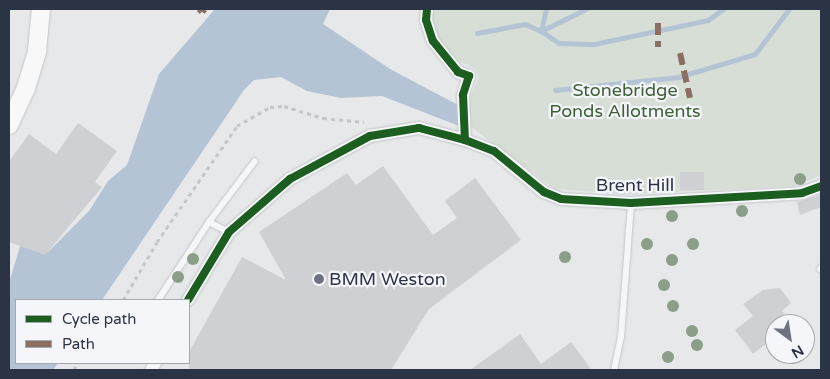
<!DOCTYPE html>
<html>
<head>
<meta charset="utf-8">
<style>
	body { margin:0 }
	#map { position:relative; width:830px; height:379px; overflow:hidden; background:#e6e8ea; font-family:"Varela Round",sans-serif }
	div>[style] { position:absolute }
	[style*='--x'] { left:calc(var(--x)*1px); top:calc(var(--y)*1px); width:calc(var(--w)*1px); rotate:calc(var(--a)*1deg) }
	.green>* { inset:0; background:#d6ded6 }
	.water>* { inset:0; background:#b4c4d5 }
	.stream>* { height:5px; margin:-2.5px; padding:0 2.5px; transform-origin:2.5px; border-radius:2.5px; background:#b4c4d5 }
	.building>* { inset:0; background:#ced0d3; transform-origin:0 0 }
	.path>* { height:3px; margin-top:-1.5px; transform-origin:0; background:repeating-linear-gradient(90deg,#c5c6ca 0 4px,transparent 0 8px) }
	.roads { filter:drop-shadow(0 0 1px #c4c6c8) drop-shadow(0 0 1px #c4c6c8) }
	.service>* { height:6px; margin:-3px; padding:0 3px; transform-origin:3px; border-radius:3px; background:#f5f6f7 }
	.minor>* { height:12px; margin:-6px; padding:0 6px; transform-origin:6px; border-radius:6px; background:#f5f6f7 }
	.secondary>* { height:18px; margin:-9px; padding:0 9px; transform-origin:9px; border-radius:9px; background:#f8f8f8 }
	.quiet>* { height:6px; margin-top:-3px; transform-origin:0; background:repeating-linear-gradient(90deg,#8d6e63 0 12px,transparent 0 18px) }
	.cycleway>* { height:8px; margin:-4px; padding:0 4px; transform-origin:4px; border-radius:4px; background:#1b5e20 }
	.trees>* { width:12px; height:12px; margin:-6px; border-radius:50%; background:#8a9e88 }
	.dots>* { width:14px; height:14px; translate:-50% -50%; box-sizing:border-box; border:2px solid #f4f6f9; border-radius:50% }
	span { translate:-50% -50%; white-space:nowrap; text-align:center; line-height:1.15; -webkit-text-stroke:4.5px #f4f6f9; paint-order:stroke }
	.park-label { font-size:18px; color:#3f6138 }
	.street-label { font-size:18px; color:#2b3445 }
	.poi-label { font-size:18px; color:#2b3445 }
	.left { translate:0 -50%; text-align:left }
	.frame { position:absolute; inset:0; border:10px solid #2b3445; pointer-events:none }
	.legend { position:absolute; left:15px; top:299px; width:175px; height:65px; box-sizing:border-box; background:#f4f6f9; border:1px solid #a4a8b1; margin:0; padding:6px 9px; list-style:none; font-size:15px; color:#2b3445 }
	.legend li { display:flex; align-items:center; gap:10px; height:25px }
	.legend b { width:25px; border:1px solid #a4a8b1 }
	.north { position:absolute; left:765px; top:314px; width:50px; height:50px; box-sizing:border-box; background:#f4f6f9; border:1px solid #a4a8b1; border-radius:50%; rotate:149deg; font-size:14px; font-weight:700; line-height:20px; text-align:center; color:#2b3445 }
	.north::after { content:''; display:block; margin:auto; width:18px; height:22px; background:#6c737f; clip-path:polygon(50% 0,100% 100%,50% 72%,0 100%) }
</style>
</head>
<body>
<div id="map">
	<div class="green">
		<i style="clip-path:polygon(430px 9px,821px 9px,821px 175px,795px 186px,626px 194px,555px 189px,471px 127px,469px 100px,479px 77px,475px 69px,455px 59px,437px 35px,428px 13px)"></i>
	</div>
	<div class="water">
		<i style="clip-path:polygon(215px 9px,330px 9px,323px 24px,390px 69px,458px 105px,459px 126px,382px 96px,341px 98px,307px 91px,281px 77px,254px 80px,244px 90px,102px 300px,16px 300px,16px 363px,58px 363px,54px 369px,9px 370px,9px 283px,21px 243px,48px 252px,89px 211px,108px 181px,127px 165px,159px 74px)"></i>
	</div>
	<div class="stream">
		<i style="--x:546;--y:9;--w:23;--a:103"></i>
		<i style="--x:541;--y:31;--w:22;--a:34"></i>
		<i style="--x:559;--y:43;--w:35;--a:2"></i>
		<i style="--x:594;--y:44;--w:116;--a:-11.9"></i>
		<i style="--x:708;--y:20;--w:19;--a:-36"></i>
		<i style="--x:477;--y:33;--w:49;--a:-10.6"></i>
		<i style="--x:525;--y:24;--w:17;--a:24"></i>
		<i style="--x:541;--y:31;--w:50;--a:-26.1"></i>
		<i style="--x:555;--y:90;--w:124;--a:-6"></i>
		<i style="--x:678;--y:77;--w:80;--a:-16.6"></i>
		<i style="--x:755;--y:54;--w:56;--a:-52.9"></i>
	</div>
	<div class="building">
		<i style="clip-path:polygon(78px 123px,117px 151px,95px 182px,102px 187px,45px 255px,9px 242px,9px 161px,29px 134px,56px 154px)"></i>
		<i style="clip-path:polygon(383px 166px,433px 235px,457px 218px,445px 201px,475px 178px,521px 240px,429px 309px,391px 370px,189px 370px,189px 352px,242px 257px,286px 280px,259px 232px,347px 173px,356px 185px)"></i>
		<i style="left:680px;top:172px;width:24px;height:18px"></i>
		<i style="clip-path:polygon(821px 195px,821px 207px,800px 215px,797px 202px)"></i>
		<i style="clip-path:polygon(780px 288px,791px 303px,782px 311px,792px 324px,775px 324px,775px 337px,753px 354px,735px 330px,753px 316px,743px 304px,763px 290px)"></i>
		<i style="clip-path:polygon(520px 334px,541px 364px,571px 342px,592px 370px,470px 370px)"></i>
	</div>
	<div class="path">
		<i style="--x:123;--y:300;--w:67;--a:-59.6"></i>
		<i style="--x:157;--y:242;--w:141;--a:-55.4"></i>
		<i style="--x:237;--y:126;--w:38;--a:-30"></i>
		<i style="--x:270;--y:107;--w:14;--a:-4"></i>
		<i style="--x:284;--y:106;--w:41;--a:17.1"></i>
		<i style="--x:323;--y:118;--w:41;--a:5.6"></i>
		<i style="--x:74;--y:370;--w:8;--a:-67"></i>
	</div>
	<div class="roads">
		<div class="service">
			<i style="--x:209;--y:222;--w:76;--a:-53"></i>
			<i style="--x:820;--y:269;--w:1;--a:-45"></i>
			<i style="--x:158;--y:300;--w:93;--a:-56.8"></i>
			<i style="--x:209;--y:222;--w:22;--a:27"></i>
			<i style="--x:614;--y:370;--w:34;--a:-78"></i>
			<i style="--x:621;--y:337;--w:134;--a:-85.7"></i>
		</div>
		<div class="minor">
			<i style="--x:427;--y:9;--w:11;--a:95"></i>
			<i style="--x:426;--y:20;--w:22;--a:72"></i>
			<i style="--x:433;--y:41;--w:40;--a:51"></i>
			<i style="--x:458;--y:72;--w:12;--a:20"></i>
			<i style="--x:469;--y:76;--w:20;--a:108"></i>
			<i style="--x:463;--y:95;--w:45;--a:87.5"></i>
			<i style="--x:188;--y:300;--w:79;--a:-58.9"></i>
			<i style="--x:229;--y:232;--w:81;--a:-41"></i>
			<i style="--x:290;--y:179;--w:91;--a:-28.3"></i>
			<i style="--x:370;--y:136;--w:50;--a:-9.3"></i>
			<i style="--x:419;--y:128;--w:48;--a:14.6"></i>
			<i style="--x:465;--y:140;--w:31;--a:21"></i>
			<i style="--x:494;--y:151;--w:65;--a:39.4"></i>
			<i style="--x:544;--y:192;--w:18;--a:22"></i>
			<i style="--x:561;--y:199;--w:70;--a:3.3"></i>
			<i style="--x:631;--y:203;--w:171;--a:-3.3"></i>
			<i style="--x:802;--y:193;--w:20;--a:-20"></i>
			<i style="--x:151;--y:370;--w:8;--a:-60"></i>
		</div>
		<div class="secondary">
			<i style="--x:9;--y:125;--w:41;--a:-65.3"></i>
			<i style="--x:26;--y:88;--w:39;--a:-73"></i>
			<i style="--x:37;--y:51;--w:42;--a:-84.6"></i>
		</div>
	</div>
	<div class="quiet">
		<i style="--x:199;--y:9;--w:4;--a:45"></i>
		<i style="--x:202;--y:12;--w:4;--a:-45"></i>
		<i style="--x:658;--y:23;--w:24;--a:90"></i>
		<i style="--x:680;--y:53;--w:46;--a:77.5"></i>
	</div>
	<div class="cycleway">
		<i style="--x:427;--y:9;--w:11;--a:95"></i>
		<i style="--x:426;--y:20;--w:22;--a:72"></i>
		<i style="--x:433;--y:41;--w:40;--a:51"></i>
		<i style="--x:458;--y:72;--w:12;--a:20"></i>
		<i style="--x:469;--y:76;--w:20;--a:108"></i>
		<i style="--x:463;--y:95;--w:45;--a:87.5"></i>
		<i style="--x:188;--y:300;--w:79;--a:-58.9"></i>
		<i style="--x:229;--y:232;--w:81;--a:-41"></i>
		<i style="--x:290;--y:179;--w:91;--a:-28.3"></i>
		<i style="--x:370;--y:136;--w:50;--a:-9.3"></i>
		<i style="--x:419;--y:128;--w:48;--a:14.6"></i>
		<i style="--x:465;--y:140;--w:31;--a:21"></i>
		<i style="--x:494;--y:151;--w:65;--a:39.4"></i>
		<i style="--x:544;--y:192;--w:18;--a:22"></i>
		<i style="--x:561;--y:199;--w:70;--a:3.3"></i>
		<i style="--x:631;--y:203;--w:171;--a:-3.3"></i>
		<i style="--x:802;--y:193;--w:20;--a:-20"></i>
	</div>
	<div class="trees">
		<i style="left:800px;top:179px"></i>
		<i style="left:742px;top:211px"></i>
		<i style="left:672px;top:216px"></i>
		<i style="left:647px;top:244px"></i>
		<i style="left:693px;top:244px"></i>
		<i style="left:565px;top:257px"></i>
		<i style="left:193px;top:259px"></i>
		<i style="left:672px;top:260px"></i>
		<i style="left:178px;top:277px"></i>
		<i style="left:664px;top:285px"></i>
		<i style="left:673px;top:306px"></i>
		<i style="left:692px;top:331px"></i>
		<i style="left:697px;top:345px"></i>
		<i style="left:668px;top:357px"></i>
	</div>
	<div class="dots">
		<i style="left:319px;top:279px;background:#6c737f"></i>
	</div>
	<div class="park-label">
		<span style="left:625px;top:101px">Stonebridge<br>Ponds Allotments</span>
	</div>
	<div class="street-label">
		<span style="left:635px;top:185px">Brent Hill</span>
	</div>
	<div class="poi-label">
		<span class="left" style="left:329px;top:279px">BMM Weston</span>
	</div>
	<div class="frame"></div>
	<ul class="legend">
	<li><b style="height:6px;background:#1b5e20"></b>Cycle path</li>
	<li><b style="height:6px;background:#8d6e63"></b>Path</li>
	</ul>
	<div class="north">N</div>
</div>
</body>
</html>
